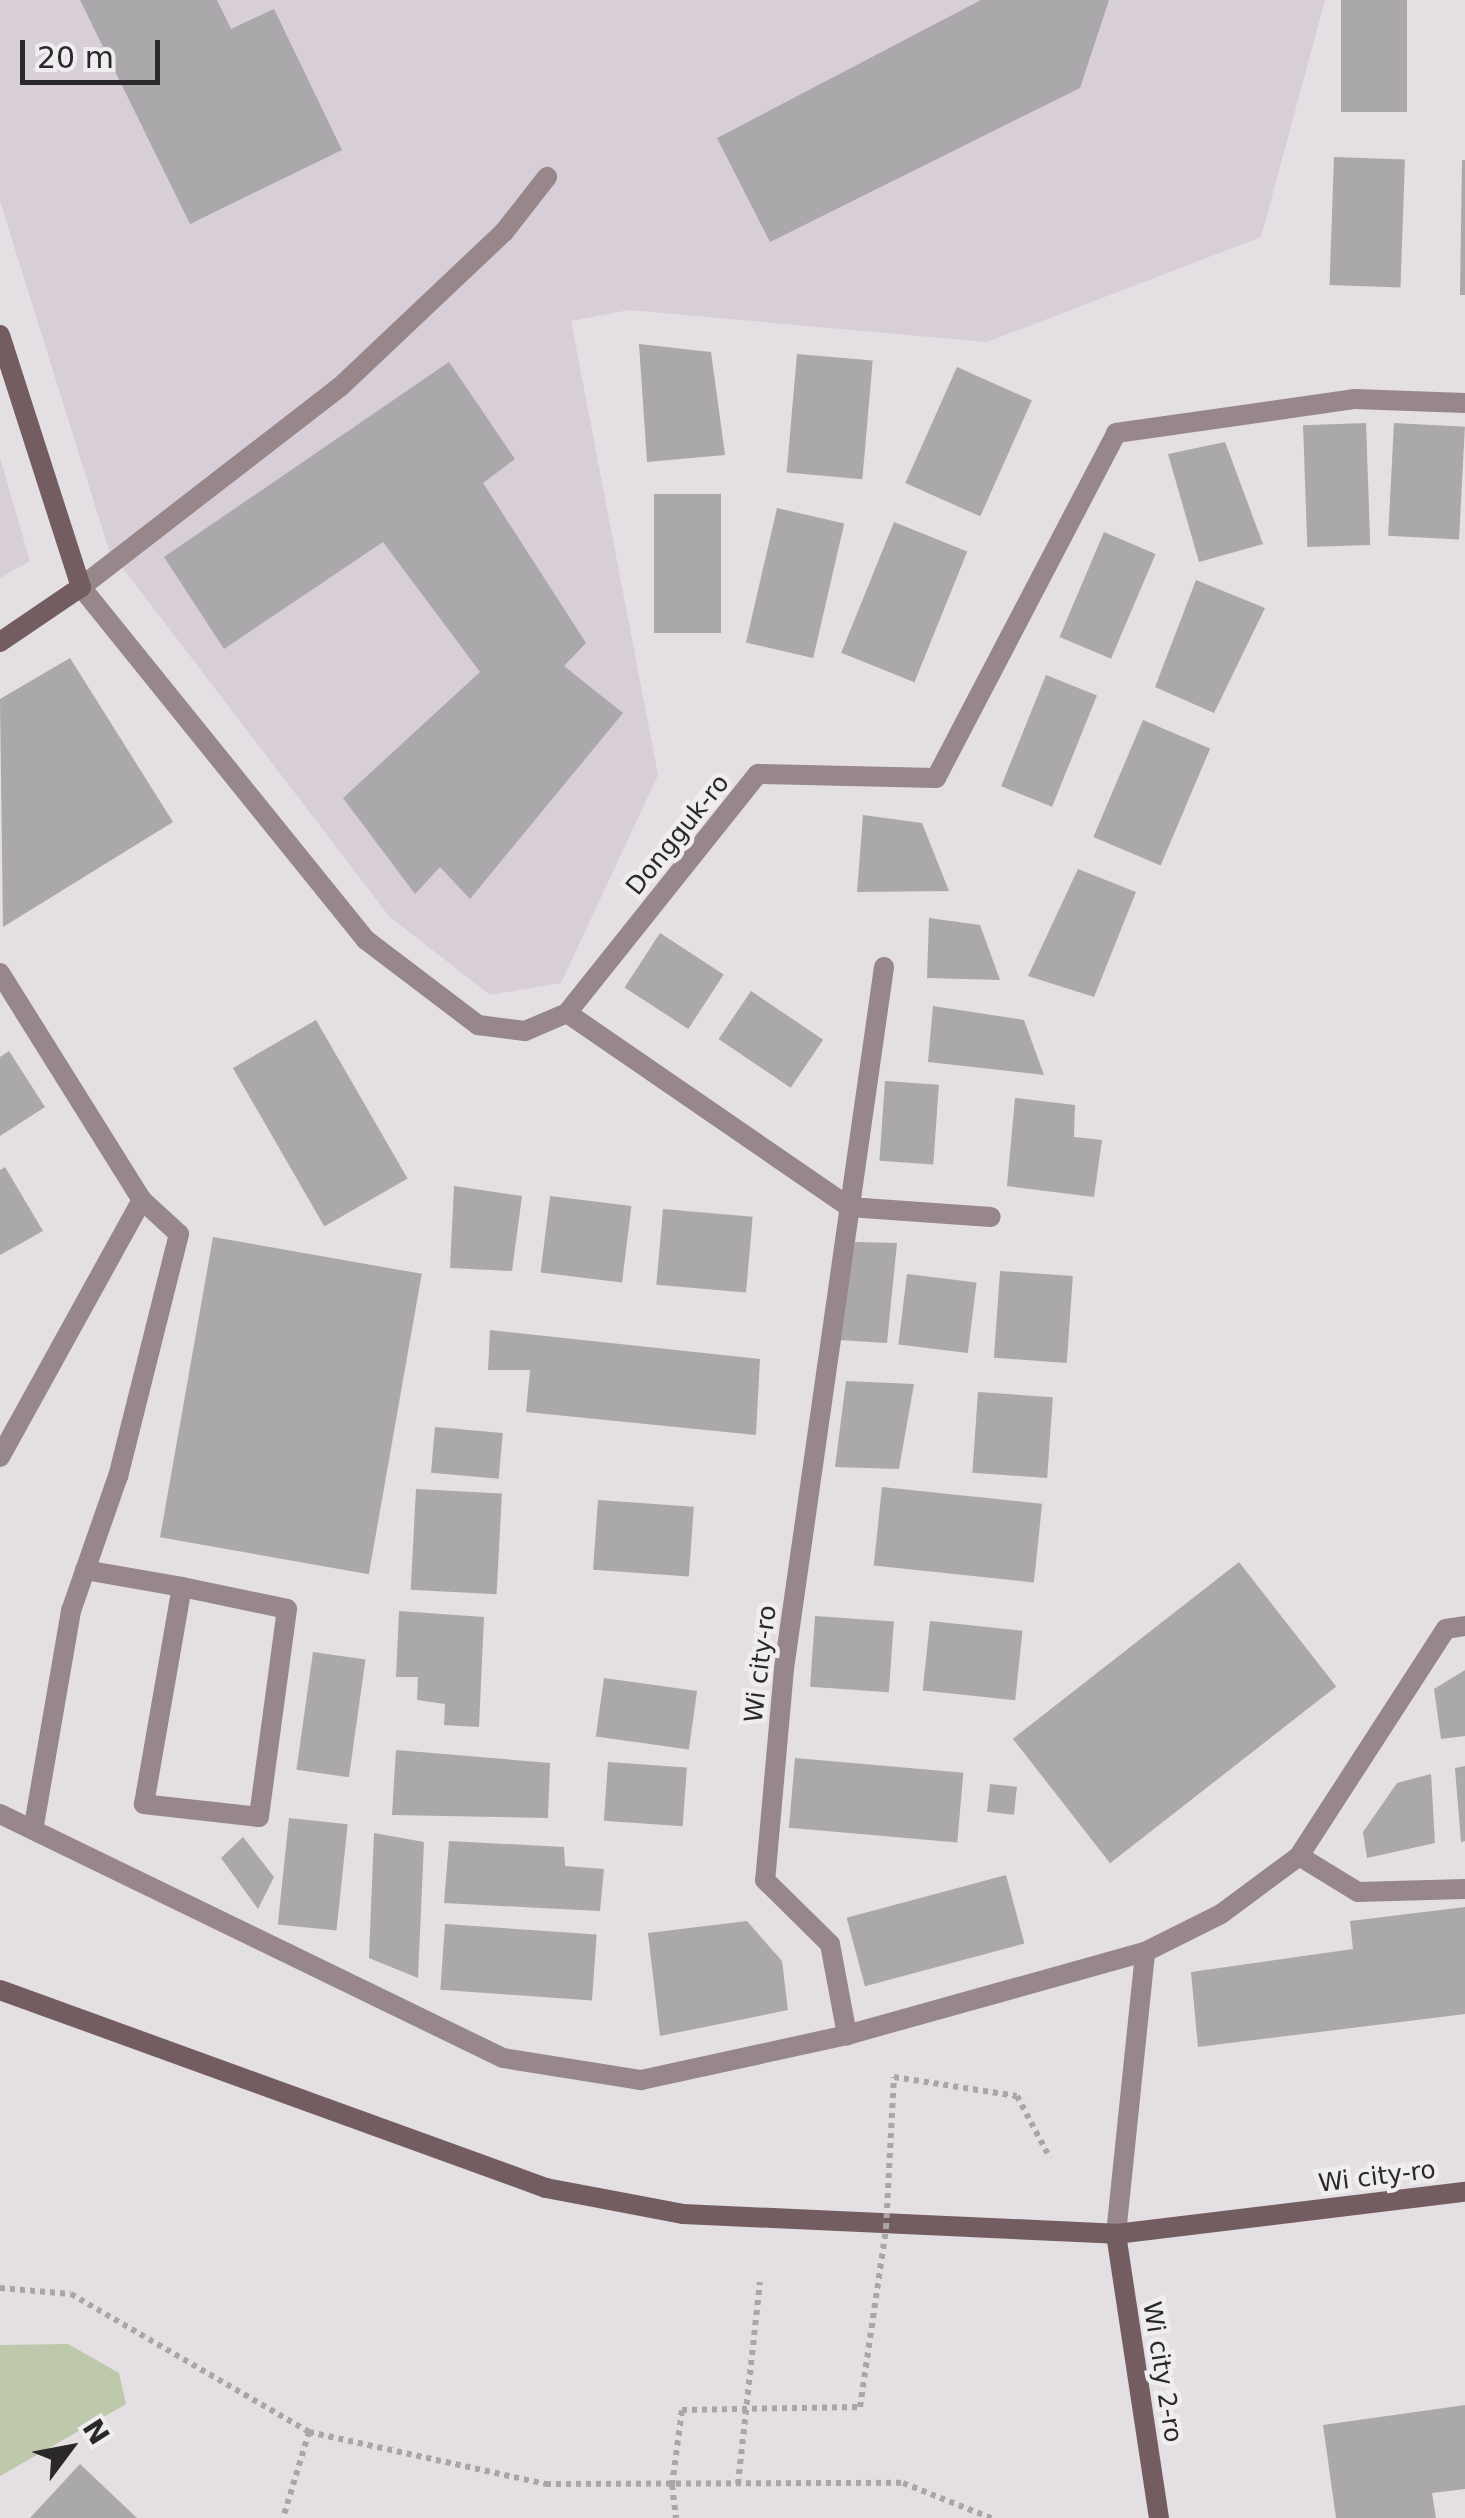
<!DOCTYPE html>
<html>
<head>
<meta charset="utf-8">
<style>
	body { margin:0 }
	#map { position:relative; width:1465px; height:2518px; overflow:hidden; background:#e3dfe3; font-family:"DejaVu Sans",sans-serif }
	div>[style] { position:absolute }
	[style*='--x'] { left:calc(var(--x)*1px); top:calc(var(--y)*1px); width:calc(var(--w)*1px); rotate:calc(var(--a)*1deg) }
	.built>* { inset:0; background:#d7ced7 }
	.green>* { inset:0; background:#bec8ab }
	.building>* { inset:0; background:#aba8ab; transform-origin:0 0 }
	.path>* { height:6px; margin-top:-3px; transform-origin:0; background:repeating-linear-gradient(90deg,#a9a6a9 0 5px,transparent 0 10px) }
	.lane>* { height:20px; margin:-10px; padding:0 10px; transform-origin:10px; border-radius:10px; background:#97878a }
	.street>* { height:20px; margin:-10px; padding:0 10px; transform-origin:10px; border-radius:10px; background:#97878a }
	.secondary>* { height:20px; margin:-10px; padding:0 10px; transform-origin:10px; border-radius:10px; background:#735d61 }
	.path-bridge>* { height:6px; margin-top:-3px; transform-origin:0; background:repeating-linear-gradient(90deg,#a9a6a9 0 5px,transparent 0 10px) }
	span { translate:-50% -50%; white-space:nowrap; text-align:center; line-height:1.15; -webkit-text-stroke:9px #f0edf0; paint-order:stroke }
	.street-label { font-size:25px; color:#2a282a }
	.north { position:absolute; left:20px; top:2398px; width:100px; height:100px; -webkit-text-stroke:8px #f0edf0; paint-order:stroke; rotate:58deg; font-size:28px; font-weight:700; line-height:40px; text-align:center; color:#2a282a }
	.north::after { content:''; display:block; margin:auto; width:35px; height:45px; background:#2a282a; clip-path:polygon(50% 0,100% 100%,50% 72%,0 100%) }
	.scale { position:absolute; left:20px; top:40px; width:140px; height:45px; box-sizing:border-box; border:5px solid #2a282a; border-top:0; padding-left:12px; font-size:30px; line-height:35px; white-space:nowrap; color:#2a282a; -webkit-text-stroke:8px #f0edf0; paint-order:stroke }
</style>
</head>
<body>
<div id="map">
	<div class="built">
		<i style="clip-path:polygon(0 0,1325px 0,1261px 237px,987px 342px,629px 310px,571px 321px,658px 775px,561px 983px,490px 995px,389px 916px,109px 550px,0 201px)"></i>
		<i style="clip-path:polygon(0 458px,30px 561px,0 578px)"></i>
	</div>
	<div class="green">
		<i style="clip-path:polygon(68px 2344px,119px 2373px,126px 2404px,0 2476px,0 2345px)"></i>
	</div>
	<div class="building">
		<i style="clip-path:polygon(80px 0,217px 0,231px 29px,274px 9px,342px 150px,190px 224px)"></i>
		<i style="clip-path:polygon(981px 0,1109px 0,1080px 88px,770px 242px,717px 138px)"></i>
		<i style="left:1341px;top:0;width:66px;height:112px"></i>
		<i style="left:1334px;top:157px;width:71px;height:128px;rotate:2deg"></i>
		<i style="clip-path:polygon(1462px 160px,1465px 160px,1465px 295px,1460px 295px)"></i>
		<i style="clip-path:polygon(639px 344px,711px 352px,725px 455px,647px 462px)"></i>
		<i style="left:797px;top:354px;width:76px;height:119px;rotate:5deg"></i>
		<i style="clip-path:polygon(449px 362px,515px 459px,483px 483px,586px 643px,564px 666px,623px 713px,470px 899px,440px 867px,415px 894px,343px 798px,480px 672px,383px 542px,224px 649px,164px 557px)"></i>
		<i style="left:957px;top:367px;width:82px;height:127px;rotate:24deg"></i>
		<i style="left:1366px;top:423px;width:122px;height:63px;rotate:88deg"></i>
		<i style="left:1394px;top:423px;width:71px;height:113px;rotate:3deg"></i>
		<i style="clip-path:polygon(1225px 442px,1263px 544px,1199px 562px,1168px 454px)"></i>
		<i style="left:654px;top:494px;width:67px;height:139px"></i>
		<i style="left:777px;top:508px;width:69px;height:138px;rotate:13deg"></i>
		<i style="left:894px;top:522px;width:79px;height:141px;rotate:22deg"></i>
		<i style="left:1104px;top:532px;width:56px;height:114px;rotate:23deg"></i>
		<i style="clip-path:polygon(1196px 580px,1265px 608px,1214px 713px,1155px 687px)"></i>
		<i style="clip-path:polygon(70px 658px,173px 822px,3px 927px,0 699px)"></i>
		<i style="left:1046px;top:675px;width:55px;height:120px;rotate:22deg"></i>
		<i style="left:1143px;top:720px;width:73px;height:127px;rotate:23deg"></i>
		<i style="clip-path:polygon(863px 815px,922px 823px,949px 891px,857px 892px)"></i>
		<i style="clip-path:polygon(1078px 869px,1136px 892px,1094px 997px,1028px 976px)"></i>
		<i style="clip-path:polygon(929px 918px,980px 925px,1000px 980px,927px 978px)"></i>
		<i style="left:660px;top:933px;width:76px;height:65px;rotate:33deg"></i>
		<i style="left:751px;top:991px;width:87px;height:58px;rotate:34deg"></i>
		<i style="clip-path:polygon(933px 1006px,1024px 1020px,1044px 1075px,928px 1062px)"></i>
		<i style="left:316px;top:1020px;width:183px;height:96px;rotate:60deg"></i>
		<i style="clip-path:polygon(9px 1051px,45px 1107px,0 1136px,0 1057px)"></i>
		<i style="left:885px;top:1081px;width:54px;height:80px;rotate:4deg"></i>
		<i style="clip-path:polygon(1015px 1098px,1075px 1105px,1074px 1137px,1102px 1140px,1094px 1197px,1007px 1186px)"></i>
		<i style="clip-path:polygon(5px 1167px,43px 1231px,0 1255px,0 1170px)"></i>
		<i style="clip-path:polygon(454px 1186px,522px 1196px,512px 1271px,450px 1268px)"></i>
		<i style="left:550px;top:1196px;width:82px;height:77px;rotate:7deg"></i>
		<i style="left:663px;top:1209px;width:90px;height:76px;rotate:5deg"></i>
		<i style="left:213px;top:1237px;width:212px;height:305px;rotate:10deg"></i>
		<i style="clip-path:polygon(855px 1242px,897px 1243px,887px 1343px,839px 1340px)"></i>
		<i style="left:1000px;top:1271px;width:73px;height:87px;rotate:4deg"></i>
		<i style="left:907px;top:1274px;width:70px;height:71px;rotate:7deg"></i>
		<i style="clip-path:polygon(490px 1330px,760px 1359px,756px 1435px,526px 1412px,530px 1370px,488px 1370px)"></i>
		<i style="clip-path:polygon(846px 1381px,914px 1384px,899px 1469px,835px 1467px)"></i>
		<i style="left:978px;top:1392px;width:75px;height:81px;rotate:4deg"></i>
		<i style="left:435px;top:1427px;width:68px;height:46px;rotate:5deg"></i>
		<i style="left:882px;top:1487px;width:161px;height:79px;rotate:6deg"></i>
		<i style="left:416px;top:1489px;width:86px;height:101px;rotate:3deg"></i>
		<i style="left:598px;top:1500px;width:96px;height:70px;rotate:4deg"></i>
		<i style="left:1239px;top:1562px;width:158px;height:287px;rotate:52deg"></i>
		<i style="clip-path:polygon(399px 1611px,484px 1617px,479px 1727px,444px 1725px,445px 1704px,417px 1700px,418px 1677px,396px 1677px)"></i>
		<i style="left:815px;top:1616px;width:79px;height:71px;rotate:4deg"></i>
		<i style="left:930px;top:1621px;width:93px;height:70px;rotate:6deg"></i>
		<i style="left:313px;top:1652px;width:53px;height:119px;rotate:8deg"></i>
		<i style="clip-path:polygon(1465px 1670px,1465px 1736px,1441px 1739px,1434px 1689px)"></i>
		<i style="left:604px;top:1678px;width:94px;height:59px;rotate:8deg"></i>
		<i style="clip-path:polygon(396px 1750px,550px 1763px,548px 1818px,392px 1815px)"></i>
		<i style="left:795px;top:1758px;width:169px;height:70px;rotate:5deg"></i>
		<i style="left:608px;top:1762px;width:79px;height:59px;rotate:4deg"></i>
		<i style="clip-path:polygon(1465px 1766px,1465px 1841px,1461px 1842px,1455px 1768px)"></i>
		<i style="clip-path:polygon(1431px 1774px,1435px 1843px,1367px 1858px,1363px 1832px,1397px 1783px)"></i>
		<i style="left:990px;top:1784px;width:27px;height:28px;rotate:6deg"></i>
		<i style="left:289px;top:1818px;width:59px;height:107px;rotate:6deg"></i>
		<i style="clip-path:polygon(374px 1833px,424px 1842px,418px 1978px,369px 1958px)"></i>
		<i style="clip-path:polygon(243px 1837px,274px 1877px,258px 1909px,221px 1858px)"></i>
		<i style="clip-path:polygon(449px 1841px,564px 1847px,565px 1866px,604px 1869px,600px 1911px,444px 1903px)"></i>
		<i style="left:1006px;top:1875px;width:71px;height:165px;rotate:75deg"></i>
		<i style="clip-path:polygon(1465px 1907px,1465px 2014px,1198px 2047px,1191px 1972px,1353px 1949px,1350px 1921px)"></i>
		<i style="clip-path:polygon(747px 1921px,782px 1961px,788px 2010px,660px 2036px,648px 1933px)"></i>
		<i style="left:445px;top:1924px;width:152px;height:66px;rotate:4deg"></i>
		<i style="clip-path:polygon(1465px 2405px,1465px 2489px,1432px 2493px,1436px 2518px,1336px 2518px,1323px 2425px)"></i>
		<i style="clip-path:polygon(80px 2464px,137px 2518px,30px 2518px)"></i>
	</div>
	<div class="path">
		<i style="--x:1017;--y:2096;--w:70;--a:62"></i>
		<i style="--x:0;--y:2288;--w:71;--a:4.8"></i>
		<i style="--x:71;--y:2294;--w:275;--a:30.1"></i>
		<i style="--x:309;--y:2432;--w:90;--a:106.8"></i>
		<i style="--x:309;--y:2432;--w:243;--a:12.4"></i>
		<i style="--x:546;--y:2484;--w:357;--a:-0.2"></i>
		<i style="--x:903;--y:2483;--w:95;--a:21.7"></i>
		<i style="--x:738;--y:2484;--w:203;--a:-83.8"></i>
		<i style="--x:672;--y:2485;--w:33;--a:83"></i>
	</div>
	<div class="lane">
		<i style="--x:81;--y:587;--w:327;--a:-37.7"></i>
		<i style="--x:340;--y:387;--w:226;--a:-43.4"></i>
		<i style="--x:504;--y:232;--w:70;--a:-52"></i>
		<i style="--x:85;--y:1570;--w:98;--a:9.9"></i>
		<i style="--x:182;--y:1587;--w:107;--a:11.8"></i>
		<i style="--x:287;--y:1609;--w:210;--a:97.7"></i>
		<i style="--x:259;--y:1817;--w:116;--a:-173.6"></i>
		<i style="--x:144;--y:1804;--w:220;--a:-80.1"></i>
	</div>
	<div class="street">
		<i style="--x:81;--y:587;--w:454;--a:51.1"></i>
		<i style="--x:366;--y:940;--w:141;--a:37.2"></i>
		<i style="--x:478;--y:1025;--w:47;--a:7.3"></i>
		<i style="--x:525;--y:1031;--w:46;--a:-23.2"></i>
		<i style="--x:567;--y:1013;--w:306;--a:-51.4"></i>
		<i style="--x:758;--y:774;--w:178;--a:1.3"></i>
		<i style="--x:936;--y:778;--w:389;--a:-62.4"></i>
		<i style="--x:1116;--y:433;--w:240;--a:-8.1"></i>
		<i style="--x:1354;--y:399;--w:111;--a:2.1"></i>
		<i style="--x:884;--y:967;--w:709;--a:98.11"></i>
		<i style="--x:784;--y:1669;--w:212;--a:95.1"></i>
		<i style="--x:765;--y:1880;--w:91;--a:44.6"></i>
		<i style="--x:830;--y:1944;--w:93;--a:79.4"></i>
		<i style="--x:847;--y:2035;--w:309;--a:-15.6"></i>
		<i style="--x:0;--y:973;--w:268;--a:58"></i>
		<i style="--x:142;--y:1200;--w:50;--a:42.6"></i>
		<i style="--x:179;--y:1234;--w:250;--a:104.1"></i>
		<i style="--x:118;--y:1476;--w:143;--a:109.2"></i>
		<i style="--x:71;--y:1611;--w:217;--a:99.8"></i>
		<i style="--x:567;--y:1013;--w:342;--a:34.5"></i>
		<i style="--x:849;--y:1207;--w:142;--a:4"></i>
		<i style="--x:0;--y:1457;--w:294;--a:-61.1"></i>
		<i style="--x:0;--y:1814;--w:559;--a:25.88"></i>
		<i style="--x:503;--y:2058;--w:140;--a:9.1"></i>
		<i style="--x:641;--y:2080;--w:211;--a:-12.3"></i>
		<i style="--x:1299;--y:1856;--w:69;--a:31.4"></i>
		<i style="--x:1358;--y:1892;--w:107;--a:-1.6"></i>
		<i style="--x:1116;--y:2234;--w:283;--a:-84.1"></i>
		<i style="--x:1145;--y:1952;--w:85;--a:-26.6"></i>
		<i style="--x:1221;--y:1914;--w:97;--a:-36.6"></i>
		<i style="--x:1299;--y:1856;--w:270;--a:-57.1"></i>
		<i style="--x:1446;--y:1629;--w:19;--a:-9"></i>
	</div>
	<div class="secondary">
		<i style="--x:0;--y:335;--w:265;--a:72.2"></i>
		<i style="--x:81;--y:587;--w:98;--a:145.8"></i>
		<i style="--x:0;--y:1990;--w:581;--a:19.93"></i>
		<i style="--x:546;--y:2188;--w:139;--a:10.7"></i>
		<i style="--x:683;--y:2214;--w:433;--a:2.6"></i>
		<i style="--x:1116;--y:2234;--w:352;--a:-6.9"></i>
		<i style="--x:1116;--y:2234;--w:287;--a:81.4"></i>
	</div>
	<div class="path-bridge">
		<i style="--x:672;--y:2485;--w:76;--a:-82.4"></i>
		<i style="--x:682;--y:2410;--w:178;--a:-1"></i>
		<i style="--x:860;--y:2407;--w:181;--a:-81.7"></i>
		<i style="--x:886;--y:2228;--w:151;--a:-87"></i>
		<i style="--x:894;--y:2077;--w:124;--a:8.8"></i>
	</div>
	<div class="street-label">
		<span style="left:678px;top:835px;rotate:-51deg">Dongguk-ro</span>
		<span style="left:761px;top:1664px;rotate:-83deg">Wi city-ro</span>
		<span style="left:1377px;top:2177px;rotate:-7deg">Wi city-ro</span>
		<span style="left:1162px;top:2372px;rotate:81deg">Wi city 2-ro</span>
	</div>
	<div class="north">N</div>
	<div class="scale">20 m</div>
</div>
</body>
</html>
